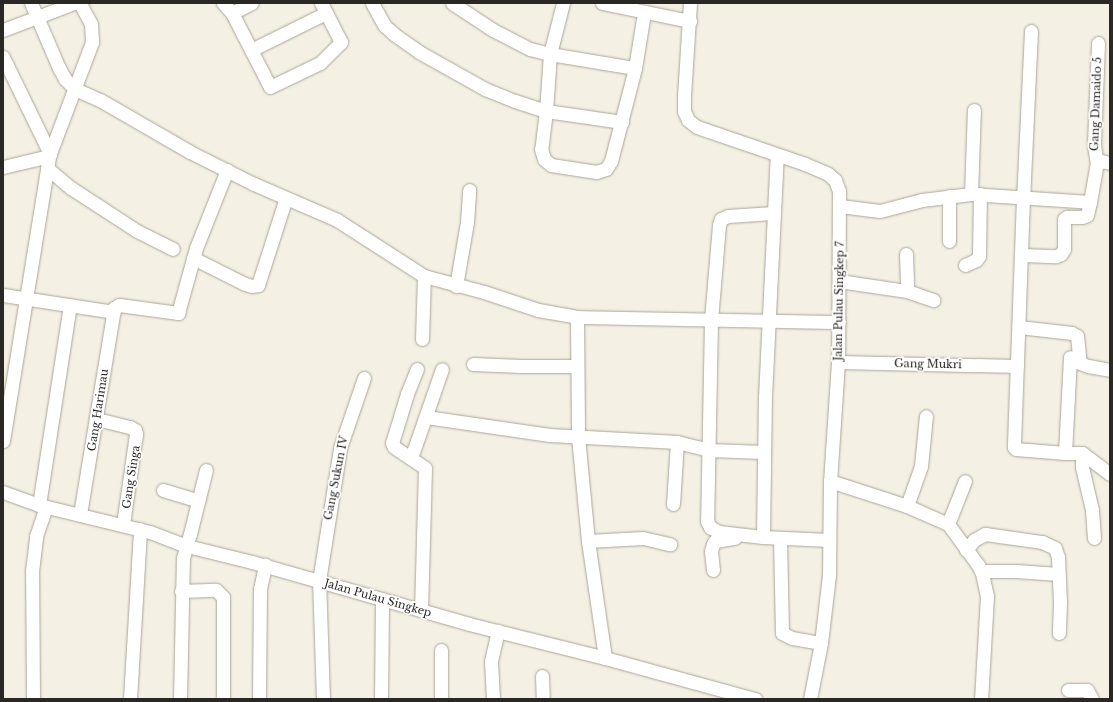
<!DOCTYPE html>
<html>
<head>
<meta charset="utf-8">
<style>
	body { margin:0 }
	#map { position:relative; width:1113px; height:702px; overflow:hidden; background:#f4f0e3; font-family:"Libre Baskerville",serif }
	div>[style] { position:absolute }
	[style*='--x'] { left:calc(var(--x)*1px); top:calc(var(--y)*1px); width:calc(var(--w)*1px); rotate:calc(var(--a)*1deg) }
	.roads { filter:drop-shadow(0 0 1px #aaa69a) drop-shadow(0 0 1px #aaa69a) }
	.minor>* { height:13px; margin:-6.5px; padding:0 6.5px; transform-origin:6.5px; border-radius:6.5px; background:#fff }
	span { translate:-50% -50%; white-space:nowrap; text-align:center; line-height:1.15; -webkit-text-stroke:3.5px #fff; paint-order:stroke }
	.street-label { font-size:11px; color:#2a2824 }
	.frame { position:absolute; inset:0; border:4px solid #2a2824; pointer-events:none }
</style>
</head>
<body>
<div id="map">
	<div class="roads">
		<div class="minor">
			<i style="--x:31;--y:3;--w:71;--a:66.7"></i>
			<i style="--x:59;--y:68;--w:13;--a:61"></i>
			<i style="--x:65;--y:79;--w:14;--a:45"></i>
			<i style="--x:75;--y:89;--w:27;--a:24"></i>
			<i style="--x:100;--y:100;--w:104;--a:30"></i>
			<i style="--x:190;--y:152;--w:72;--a:26.6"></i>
			<i style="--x:254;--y:184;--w:90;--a:23.4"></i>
			<i style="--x:337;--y:220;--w:103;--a:32.8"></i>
			<i style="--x:424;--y:276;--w:62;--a:14.9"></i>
			<i style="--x:484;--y:292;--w:57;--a:18.4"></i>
			<i style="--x:538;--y:310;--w:40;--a:10"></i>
			<i style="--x:577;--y:317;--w:262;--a:1.1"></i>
			<i style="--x:223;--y:3;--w:13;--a:48"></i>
			<i style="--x:232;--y:13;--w:83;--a:62.8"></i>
			<i style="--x:270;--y:87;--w:55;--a:-25.6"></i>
			<i style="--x:320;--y:63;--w:30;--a:-45"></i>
			<i style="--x:341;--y:42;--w:44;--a:-117.1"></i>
			<i style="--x:372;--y:3;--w:26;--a:61"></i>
			<i style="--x:385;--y:26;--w:13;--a:42"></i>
			<i style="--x:395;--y:35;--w:29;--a:35"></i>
			<i style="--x:419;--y:52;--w:76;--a:29.3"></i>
			<i style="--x:485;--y:89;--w:32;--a:22"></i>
			<i style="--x:515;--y:101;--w:33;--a:18"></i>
			<i style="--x:546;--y:111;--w:77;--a:8.2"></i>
			<i style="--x:452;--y:3;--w:49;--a:33.4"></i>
			<i style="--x:493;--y:30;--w:42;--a:27.2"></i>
			<i style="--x:530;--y:49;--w:21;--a:14"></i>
			<i style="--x:550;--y:54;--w:86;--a:9.4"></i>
			<i style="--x:563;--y:3;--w:53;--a:104.3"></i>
			<i style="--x:550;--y:54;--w:57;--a:94"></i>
			<i style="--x:546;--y:111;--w:38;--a:97"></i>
			<i style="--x:541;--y:149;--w:10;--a:73"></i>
			<i style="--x:544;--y:159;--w:9;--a:41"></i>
			<i style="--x:551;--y:165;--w:46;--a:8.8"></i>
			<i style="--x:596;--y:172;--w:10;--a:-17"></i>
			<i style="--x:606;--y:169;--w:9;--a:-58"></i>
			<i style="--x:611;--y:161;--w:96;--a:-75.5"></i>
			<i style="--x:635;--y:68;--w:56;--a:-80.7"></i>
			<i style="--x:602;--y:3;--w:90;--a:11.6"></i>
			<i style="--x:690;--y:3;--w:93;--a:93.7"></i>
			<i style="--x:684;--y:96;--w:15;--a:90"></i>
			<i style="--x:684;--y:111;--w:10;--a:66"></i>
			<i style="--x:688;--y:120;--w:11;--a:38"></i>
			<i style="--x:697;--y:127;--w:114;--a:18.9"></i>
			<i style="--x:805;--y:164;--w:25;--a:23"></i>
			<i style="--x:828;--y:174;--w:9;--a:41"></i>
			<i style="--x:835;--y:180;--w:12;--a:70"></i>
			<i style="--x:839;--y:191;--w:171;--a:90.3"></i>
			<i style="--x:838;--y:362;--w:119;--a:93.8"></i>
			<i style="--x:830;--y:481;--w:94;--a:90.6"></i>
			<i style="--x:829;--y:575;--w:68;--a:96.7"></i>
			<i style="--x:821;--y:643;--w:57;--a:101.1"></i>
			<i style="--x:232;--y:13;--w:22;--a:-27"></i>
			<i style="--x:3;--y:30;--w:76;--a:-20.8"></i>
			<i style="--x:1031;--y:31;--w:167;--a:92.7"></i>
			<i style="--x:1023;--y:198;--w:249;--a:92.1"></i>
			<i style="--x:1014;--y:447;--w:3;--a:45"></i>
			<i style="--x:1016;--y:449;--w:49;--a:4.7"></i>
			<i style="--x:1065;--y:453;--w:96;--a:-87"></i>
			<i style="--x:251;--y:50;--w:84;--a:-26.3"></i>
			<i style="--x:3;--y:57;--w:108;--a:64.1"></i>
			<i style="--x:1097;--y:164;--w:20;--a:-99"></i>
			<i style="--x:1094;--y:144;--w:101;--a:-87.7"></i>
			<i style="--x:3;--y:167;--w:47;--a:-13.4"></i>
			<i style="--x:47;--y:168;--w:31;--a:40"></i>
			<i style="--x:71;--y:188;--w:79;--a:33.1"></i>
			<i style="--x:137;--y:231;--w:40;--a:26.6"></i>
			<i style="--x:971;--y:194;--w:84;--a:-88"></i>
			<i style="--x:949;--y:196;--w:45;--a:90"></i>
			<i style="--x:840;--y:206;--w:40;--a:7.1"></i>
			<i style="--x:880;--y:211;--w:43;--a:-14.7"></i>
			<i style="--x:922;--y:200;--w:49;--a:-7"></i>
			<i style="--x:971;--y:194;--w:119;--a:3.8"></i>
			<i style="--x:1090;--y:202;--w:39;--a:-80"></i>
			<i style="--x:1097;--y:164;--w:5;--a:-37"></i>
			<i style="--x:1101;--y:161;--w:9;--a:13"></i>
			<i style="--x:773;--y:213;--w:45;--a:176.2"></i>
			<i style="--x:728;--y:216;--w:8;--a:157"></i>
			<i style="--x:721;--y:219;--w:6;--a:108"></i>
			<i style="--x:719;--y:225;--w:95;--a:94.8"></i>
			<i style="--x:711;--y:320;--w:201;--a:91.1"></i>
			<i style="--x:707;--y:521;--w:7;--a:63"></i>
			<i style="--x:710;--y:527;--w:10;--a:29"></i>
			<i style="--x:719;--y:532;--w:44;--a:6.5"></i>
			<i style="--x:763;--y:537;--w:66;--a:2.6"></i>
			<i style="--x:906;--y:254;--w:37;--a:88"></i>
			<i style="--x:1022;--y:255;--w:34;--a:2"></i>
			<i style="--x:1056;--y:256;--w:5;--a:-22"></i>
			<i style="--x:1061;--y:254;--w:6;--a:-59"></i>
			<i style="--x:1064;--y:249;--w:30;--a:-90"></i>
			<i style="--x:1064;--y:219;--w:4;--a:-34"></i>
			<i style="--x:1067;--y:217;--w:15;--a:0"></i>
			<i style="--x:1082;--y:217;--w:5;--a:-22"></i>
			<i style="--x:1087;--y:215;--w:13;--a:-77"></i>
			<i style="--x:193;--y:258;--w:58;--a:26.6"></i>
			<i style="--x:245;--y:284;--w:7;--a:16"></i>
			<i style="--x:252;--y:286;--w:6;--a:-9"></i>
			<i style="--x:258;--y:285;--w:91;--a:-72.2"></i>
			<i style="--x:965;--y:265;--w:12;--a:-24"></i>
			<i style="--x:976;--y:260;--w:5;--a:-53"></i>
			<i style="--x:979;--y:256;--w:62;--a:-89.1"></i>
			<i style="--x:839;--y:281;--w:69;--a:8.4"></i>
			<i style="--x:907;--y:291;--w:28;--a:19"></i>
			<i style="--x:456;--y:286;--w:65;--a:-80.2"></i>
			<i style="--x:467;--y:222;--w:32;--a:-86"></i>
			<i style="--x:3;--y:295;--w:112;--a:8.7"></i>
			<i style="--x:577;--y:317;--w:120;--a:89.5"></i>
			<i style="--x:578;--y:437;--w:104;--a:84.5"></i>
			<i style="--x:588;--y:541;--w:118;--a:81.7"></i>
			<i style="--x:1019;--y:327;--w:53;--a:6.5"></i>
			<i style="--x:1072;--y:333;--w:6;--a:31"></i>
			<i style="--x:1077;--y:336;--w:27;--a:84"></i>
			<i style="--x:1080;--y:363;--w:9;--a:21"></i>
			<i style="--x:1088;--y:366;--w:22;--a:10"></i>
			<i style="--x:422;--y:339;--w:63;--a:-88.2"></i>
			<i style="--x:838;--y:362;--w:179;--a:1.3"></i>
			<i style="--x:473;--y:364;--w:48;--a:2.4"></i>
			<i style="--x:521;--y:366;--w:56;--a:0"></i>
			<i style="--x:417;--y:369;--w:27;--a:112"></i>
			<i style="--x:407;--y:394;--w:51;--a:107"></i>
			<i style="--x:392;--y:443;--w:4;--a:63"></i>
			<i style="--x:394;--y:447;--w:37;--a:34"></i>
			<i style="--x:425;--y:468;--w:142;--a:91.6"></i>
			<i style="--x:426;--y:417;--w:125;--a:8.3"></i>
			<i style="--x:550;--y:435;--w:127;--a:3.2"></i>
			<i style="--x:677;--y:442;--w:32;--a:14"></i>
			<i style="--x:708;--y:450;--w:56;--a:2"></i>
			<i style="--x:97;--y:419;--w:34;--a:14"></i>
			<i style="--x:130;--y:427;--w:6;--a:31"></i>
			<i style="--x:135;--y:430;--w:4;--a:76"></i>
			<i style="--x:136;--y:434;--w:91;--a:98.2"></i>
			<i style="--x:3;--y:441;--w:289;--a:-80.8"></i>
			<i style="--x:49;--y:156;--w:122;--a:-69.3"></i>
			<i style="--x:92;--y:42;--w:18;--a:-93"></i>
			<i style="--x:91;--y:24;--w:24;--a:-118"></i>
			<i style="--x:1065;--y:453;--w:17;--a:0"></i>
			<i style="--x:1082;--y:453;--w:14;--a:90"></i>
			<i style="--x:1082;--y:467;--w:44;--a:76.9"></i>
			<i style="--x:1092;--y:510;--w:28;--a:86"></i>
			<i style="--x:1082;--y:453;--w:35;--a:37"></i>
			<i style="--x:411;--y:458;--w:94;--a:-70.8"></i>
			<i style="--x:830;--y:481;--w:81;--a:18"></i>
			<i style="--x:907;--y:506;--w:45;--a:23.7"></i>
			<i style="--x:948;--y:524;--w:51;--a:53.8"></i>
			<i style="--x:978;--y:565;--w:9;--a:63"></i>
			<i style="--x:982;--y:573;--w:24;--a:78"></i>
			<i style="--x:987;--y:596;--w:103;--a:93.3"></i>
			<i style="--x:163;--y:490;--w:37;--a:17"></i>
			<i style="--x:3;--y:492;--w:38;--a:20"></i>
			<i style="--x:39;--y:505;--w:114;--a:13.7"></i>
			<i style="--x:150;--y:532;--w:40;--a:21"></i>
			<i style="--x:187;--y:546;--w:67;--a:13.8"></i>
			<i style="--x:252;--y:562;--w:226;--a:15.9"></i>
			<i style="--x:469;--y:624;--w:140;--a:14"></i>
			<i style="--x:605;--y:658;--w:156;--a:15.3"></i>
			<i style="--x:673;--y:504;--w:62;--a:-86.3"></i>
			<i style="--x:39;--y:505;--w:202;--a:-81.2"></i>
			<i style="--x:907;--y:506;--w:42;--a:-70.7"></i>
			<i style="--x:921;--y:466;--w:50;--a:-84.3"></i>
			<i style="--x:80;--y:514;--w:209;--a:-80.6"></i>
			<i style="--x:114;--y:308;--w:6;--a:-31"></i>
			<i style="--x:119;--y:305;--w:60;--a:7.7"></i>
			<i style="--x:178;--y:313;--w:67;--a:-74.5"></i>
			<i style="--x:196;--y:248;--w:84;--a:-68.3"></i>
			<i style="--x:948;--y:524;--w:46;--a:-68.4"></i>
			<i style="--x:763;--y:537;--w:140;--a:-89.2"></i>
			<i style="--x:765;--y:397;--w:242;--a:-87.2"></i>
			<i style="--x:780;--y:538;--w:95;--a:88.8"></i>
			<i style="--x:782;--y:633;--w:11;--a:27"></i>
			<i style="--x:792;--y:638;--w:29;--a:10"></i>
			<i style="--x:588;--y:541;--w:55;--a:-3.1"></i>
			<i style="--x:643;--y:538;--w:28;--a:13"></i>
			<i style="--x:966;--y:550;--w:13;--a:-51"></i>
			<i style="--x:974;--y:540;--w:13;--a:-29"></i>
			<i style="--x:985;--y:534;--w:58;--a:8"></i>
			<i style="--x:1042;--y:542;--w:14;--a:25"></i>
			<i style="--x:1055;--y:548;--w:9;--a:72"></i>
			<i style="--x:1058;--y:557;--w:45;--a:87.5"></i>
			<i style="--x:1060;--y:602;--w:31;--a:92"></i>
			<i style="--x:713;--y:570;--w:19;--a:-96"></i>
			<i style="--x:711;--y:551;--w:7;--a:-74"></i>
			<i style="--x:713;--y:544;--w:4;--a:-56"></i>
			<i style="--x:715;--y:541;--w:20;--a:-9"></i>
			<i style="--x:981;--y:571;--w:35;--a:0"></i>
			<i style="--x:1016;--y:571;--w:42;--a:4.1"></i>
			<i style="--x:181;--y:591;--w:35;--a:-2"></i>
			<i style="--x:216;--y:590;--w:10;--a:45"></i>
			<i style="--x:223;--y:597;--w:102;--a:90"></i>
			<i style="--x:441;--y:650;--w:49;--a:90"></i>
			<i style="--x:542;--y:676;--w:23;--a:88"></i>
			<i style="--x:1068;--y:690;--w:19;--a:0"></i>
			<i style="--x:1087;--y:690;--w:10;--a:61"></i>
			<i style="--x:33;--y:699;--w:128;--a:-90.4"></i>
			<i style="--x:32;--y:571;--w:35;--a:-83"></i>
			<i style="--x:36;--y:536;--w:31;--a:-71"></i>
			<i style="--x:130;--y:699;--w:170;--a:-86.6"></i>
			<i style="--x:180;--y:699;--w:141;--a:-88.8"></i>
			<i style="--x:183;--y:558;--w:25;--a:-74"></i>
			<i style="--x:190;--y:534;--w:66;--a:-76"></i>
			<i style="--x:259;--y:699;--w:110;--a:-89.5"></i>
			<i style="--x:260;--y:589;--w:25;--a:-78"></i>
			<i style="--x:323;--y:699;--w:118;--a:-91.9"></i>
			<i style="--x:319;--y:581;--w:135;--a:-81"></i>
			<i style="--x:340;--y:448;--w:74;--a:-71.1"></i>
			<i style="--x:381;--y:699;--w:100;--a:-89.4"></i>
			<i style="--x:493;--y:699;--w:38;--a:-93"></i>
			<i style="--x:491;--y:661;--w:31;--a:-77"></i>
		</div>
	</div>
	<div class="street-label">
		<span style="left:1096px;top:104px;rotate:-88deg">Gang Damaido 5</span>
		<span style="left:839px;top:301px;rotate:-89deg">Jalan Pulau Singkep 7</span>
		<span style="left:928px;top:364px;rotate:1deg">Gang Mukri</span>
		<span style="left:98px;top:410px;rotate:-81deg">Gang Harimau</span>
		<span style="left:131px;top:477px;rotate:-81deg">Gang Singa</span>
		<span style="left:336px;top:478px;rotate:-79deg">Gang Sukun IV</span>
		<span style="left:378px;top:598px;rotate:16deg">Jalan Pulau Singkep</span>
	</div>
	<div class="frame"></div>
</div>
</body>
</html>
